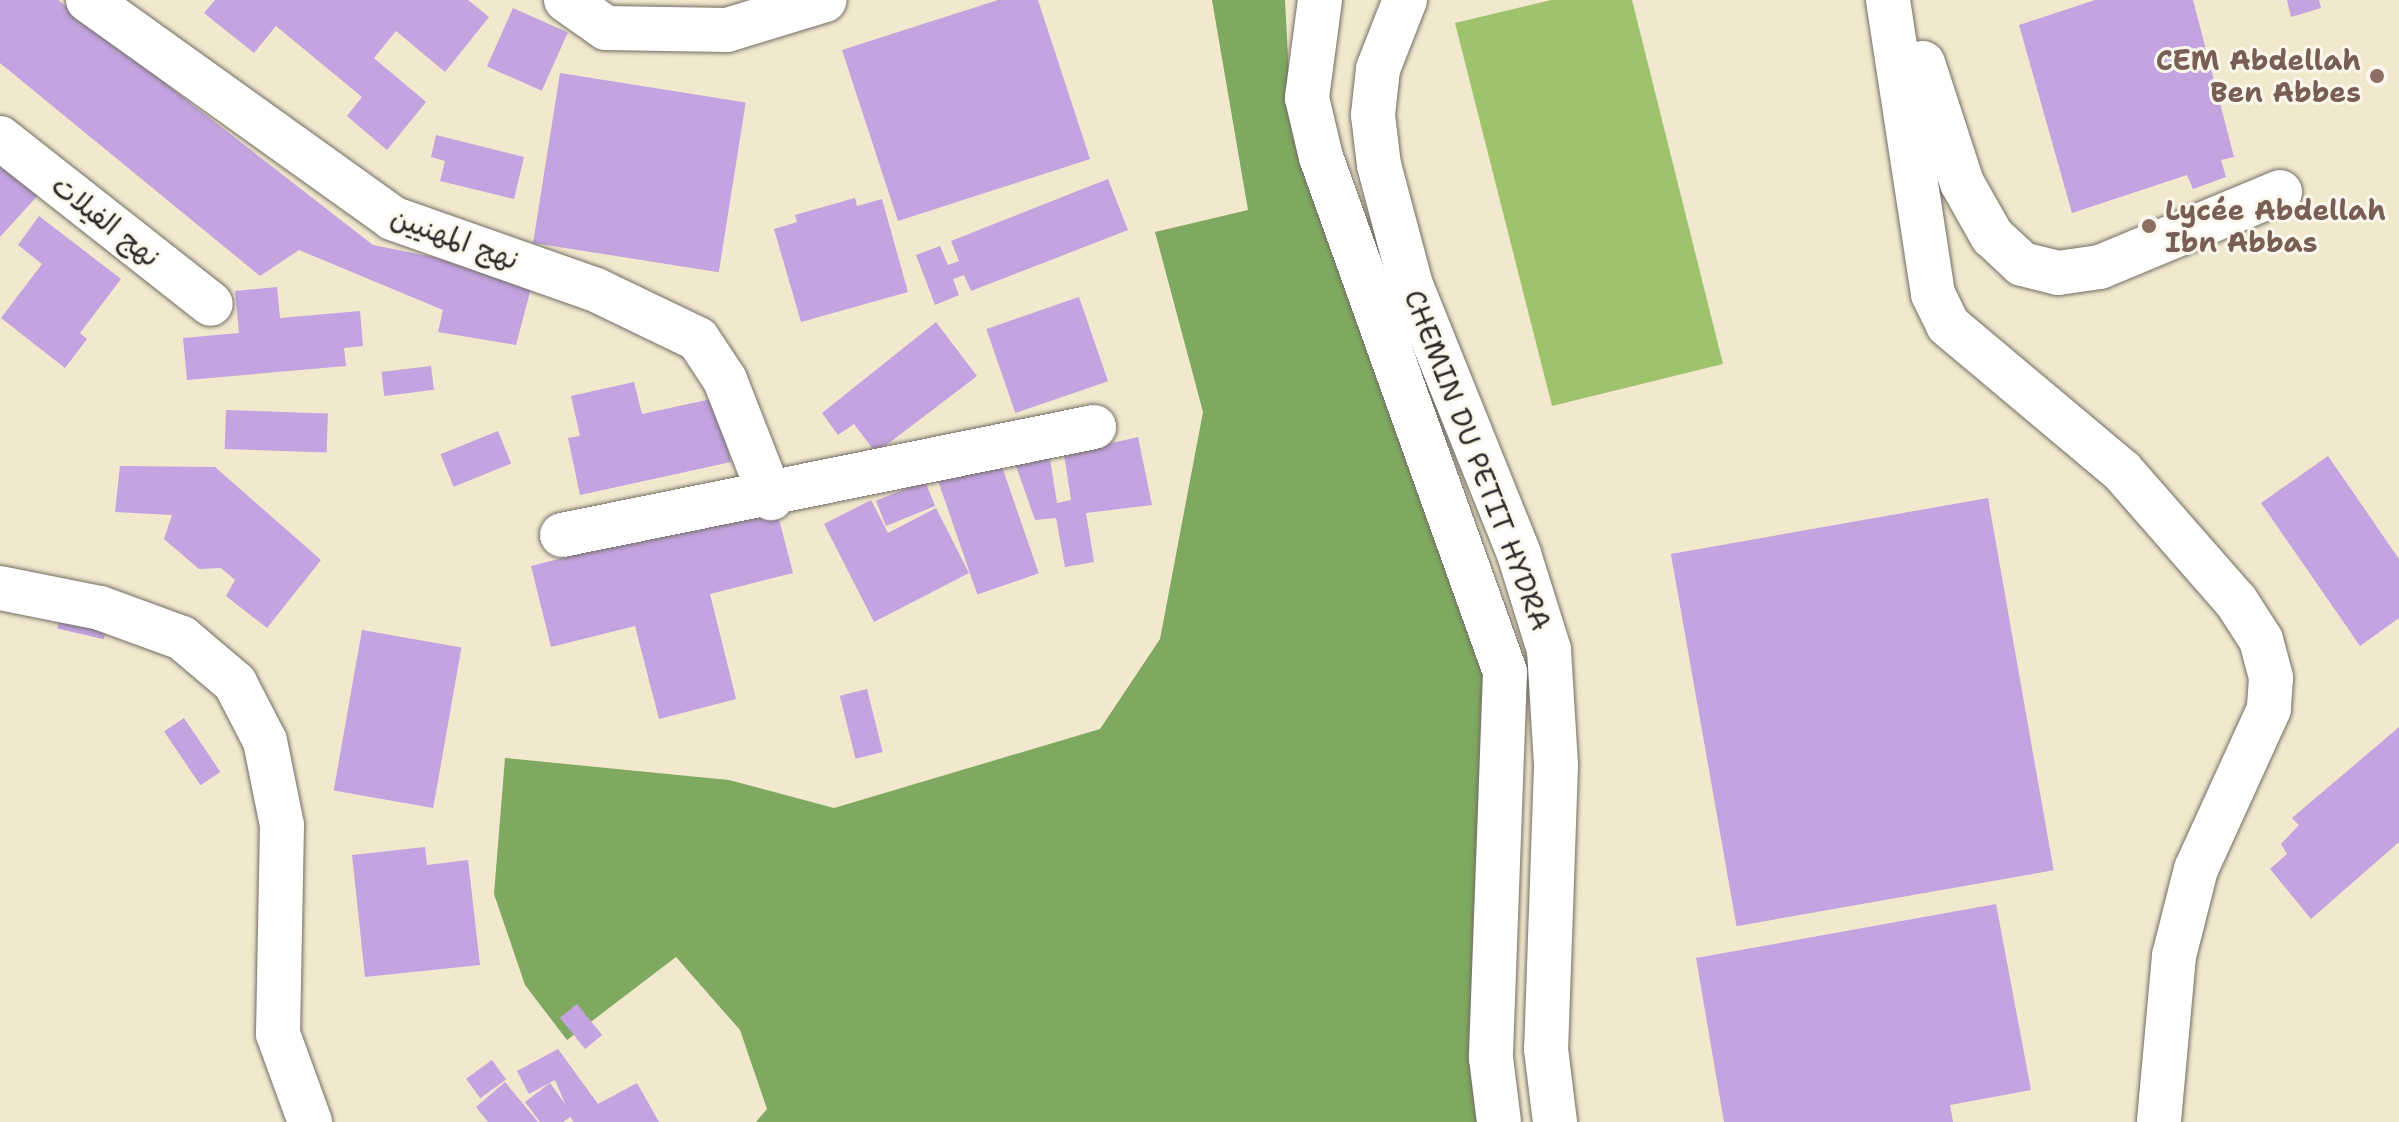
<!DOCTYPE html>
<html>
<head>
<meta charset="utf-8">
<style>
	body { margin:0 }
	#map { position:relative; width:2399px; height:1122px; overflow:hidden; background:#f2e8ce; font-family:"Shantell Sans","Playpen Sans Arabic",sans-serif }
	div>[style] { position:absolute }
	[style*='--x'] { left:calc(var(--x)*1px); top:calc(var(--y)*1px); width:calc(var(--w)*1px); rotate:calc(var(--a)*1deg) }
	.green>* { inset:0; background:#9fc36d }
	.forest>* { inset:0; background:#7fa960 }
	.building>* { inset:0; background:#c3a3e0; transform-origin:0 0 }
	.roads { filter:drop-shadow(0 0 2px #716d64) drop-shadow(0 0 2px #716d64) }
	.minor>* { height:44px; margin:-22px; padding:0 22px; transform-origin:22px; border-radius:22px; background:#fff }
	.major>* { height:44px; margin:-22px; padding:0 22px; transform-origin:22px; border-radius:22px; background:#fff }
	.dots>* { width:22px; height:22px; translate:-50% -50%; box-sizing:border-box; border:4px solid #fbf7ec; border-radius:50% }
	span { translate:-50% -50%; white-space:nowrap; text-align:center; line-height:1.15; -webkit-text-stroke:6px #fbf7ec; paint-order:stroke }
	.education-label { font-size:28px; color:#785e54; font-weight:700 }
	.right { translate:-100% -50%; text-align:right }
	.left { translate:0 -50%; text-align:left }
	.street-label { font-size:28px; color:#2b2b2b }
</style>
</head>
<body>
<div id="map">
	<div class="green">
		<i style="clip-path:polygon(1551px 0,1632px 0,1723px 364px,1552px 406px,1455px 23px)"></i>
	</div>
	<div class="forest">
		<i style="clip-path:polygon(1212px 0,1285px 0,1289px 76px,1483px 619px,1499px 1122px,756px 1122px,767px 1109px,740px 1030px,676px 957px,567px 1040px,525px 985px,494px 894px,505px 758px,729px 780px,834px 808px,1100px 729px,1160px 639px,1203px 412px,1155px 232px,1248px 210px)"></i>
	</div>
	<div class="building">
		<i style="clip-path:polygon(0 0,58px 0,373px 245px,534px 277px,516px 345px,438px 332px,443px 310px,299px 250px,260px 276px,0 63px)"></i>
		<i style="clip-path:polygon(215px 0,468px 0,489px 17px,445px 72px,396px 31px,374px 58px,426px 102px,387px 150px,347px 116px,362px 97px,276px 26px,254px 53px,204px 13px)"></i>
		<i style="clip-path:polygon(998px 0,1038px 0,1090px 159px,898px 221px,842px 50px)"></i>
		<i style="clip-path:polygon(2095px 0,2193px 0,2234px 157px,2221px 160px,2226px 177px,2193px 189px,2187px 175px,2072px 213px,2019px 25px)"></i>
		<i style="clip-path:polygon(2287px 0,2319px 0,2321px 8px,2291px 17px)"></i>
		<i style="left:513px;top:8px;width:60px;height:64px;rotate:24deg"></i>
		<i style="left:560px;top:73px;width:188px;height:172px;rotate:9deg"></i>
		<i style="clip-path:polygon(436px 135px,524px 157px,514px 199px,440px 181px,445px 161px,431px 157px)"></i>
		<i style="clip-path:polygon(0 157px,40px 193px,0 237px)"></i>
		<i style="clip-path:polygon(1108px 179px,1128px 230px,971px 291px,964px 275px,953px 279px,959px 295px,935px 305px,916px 255px,940px 246px,948px 265px,959px 261px,951px 241px)"></i>
		<i style="clip-path:polygon(855px 198px,857px 206px,882px 199px,908px 292px,801px 322px,774px 229px,797px 222px,795px 215px)"></i>
		<i style="clip-path:polygon(39px 216px,121px 279px,80px 333px,87px 339px,65px 368px,1px 318px,42px 264px,18px 245px)"></i>
		<i style="clip-path:polygon(277px 287px,280px 318px,360px 311px,363px 346px,344px 348px,346px 366px,187px 380px,183px 338px,239px 333px,235px 291px)"></i>
		<i style="left:1079px;top:297px;width:89px;height:98px;rotate:71deg"></i>
		<i style="clip-path:polygon(936px 322px,977px 376px,876px 453px,854px 424px,838px 435px,822px 413px)"></i>
		<i style="left:431px;top:366px;width:24px;height:50px;rotate:83deg"></i>
		<i style="clip-path:polygon(634px 382px,642px 414px,716px 398px,731px 462px,580px 495px,568px 438px,580px 436px,571px 396px)"></i>
		<i style="left:226px;top:410px;width:102px;height:39px;rotate:2deg"></i>
		<i style="left:498px;top:431px;width:35px;height:62px;rotate:68deg"></i>
		<i style="clip-path:polygon(1138px 437px,1152px 505px,1086px 513px,1094px 562px,1065px 567px,1056px 518px,1035px 520px,1010px 449px,1047px 440px,1057px 503px,1071px 500px,1064px 454px)"></i>
		<i style="clip-path:polygon(2328px 456px,2399px 559px,2399px 618px,2360px 646px,2261px 503px)"></i>
		<i style="left:999px;top:458px;width:122px;height:65px;rotate:71deg"></i>
		<i style="clip-path:polygon(120px 466px,215px 467px,321px 560px,267px 628px,226px 596px,235px 580px,221px 568px,199px 569px,164px 539px,172px 515px,115px 512px)"></i>
		<i style="left:925px;top:481px;width:27px;height:53px;rotate:68deg"></i>
		<i style="left:1988px;top:498px;width:378px;height:322px;rotate:80deg"></i>
		<i style="clip-path:polygon(871px 500px,888px 533px,936px 508px,969px 573px,874px 622px,824px 524px)"></i>
		<i style="clip-path:polygon(775px 504px,793px 573px,710px 594px,736px 699px,659px 719px,635px 626px,551px 647px,531px 566px)"></i>
		<i style="left:62px;top:607px;width:48px;height:22px;rotate:13deg"></i>
		<i style="left:362px;top:630px;width:101px;height:163px;rotate:10deg"></i>
		<i style="left:867px;top:689px;width:65px;height:28px;rotate:76deg"></i>
		<i style="left:184px;top:718px;width:65px;height:24px;rotate:56deg"></i>
		<i style="clip-path:polygon(2399px 727px,2399px 842px,2311px 919px,2270px 869px,2287px 854px,2281px 844px,2299px 825px,2292px 818px)"></i>
		<i style="clip-path:polygon(425px 847px,427px 865px,468px 860px,480px 965px,365px 977px,352px 855px)"></i>
		<i style="clip-path:polygon(1996px 904px,2031px 1090px,1950px 1105px,1953px 1122px,1724px 1122px,1696px 958px)"></i>
		<i style="left:577px;top:1004px;width:40px;height:22px;rotate:51deg"></i>
		<i style="clip-path:polygon(558px 1049px,598px 1104px,637px 1083px,659px 1122px,573px 1122px,555px 1080px,529px 1094px,517px 1071px)"></i>
		<i style="left:492px;top:1060px;width:24px;height:32px;rotate:54deg"></i>
		<i style="clip-path:polygon(505px 1082px,538px 1122px,488px 1122px,476px 1107px)"></i>
		<i style="clip-path:polygon(550px 1083px,573px 1115px,563px 1122px,540px 1122px,525px 1102px)"></i>
	</div>
	<div class="roads">
		<div class="minor">
			<i style="--x:88;--y:0;--w:374;--a:35.6"></i>
			<i style="--x:392;--y:218;--w:214;--a:19.4"></i>
			<i style="--x:594;--y:289;--w:115;--a:25.7"></i>
			<i style="--x:698;--y:339;--w:49;--a:56.6"></i>
			<i style="--x:725;--y:380;--w:127;--a:68.7"></i>
			<i style="--x:566;--y:0;--w:49;--a:35"></i>
			<i style="--x:606;--y:28;--w:121;--a:0.9"></i>
			<i style="--x:727;--y:30;--w:102;--a:-17"></i>
			<i style="--x:1888;--y:0;--w:297;--a:81.3"></i>
			<i style="--x:1933;--y:294;--w:34;--a:64"></i>
			<i style="--x:1948;--y:325;--w:227;--a:40"></i>
			<i style="--x:2122;--y:471;--w:173;--a:48.8"></i>
			<i style="--x:2236;--y:601;--w:46;--a:57.3"></i>
			<i style="--x:2261;--y:640;--w:39;--a:75"></i>
			<i style="--x:2271;--y:678;--w:31;--a:94"></i>
			<i style="--x:2269;--y:709;--w:176;--a:114.5"></i>
			<i style="--x:2196;--y:869;--w:90;--a:104.2"></i>
			<i style="--x:2174;--y:956;--w:167;--a:95.2"></i>
			<i style="--x:1923;--y:63;--w:126;--a:72"></i>
			<i style="--x:1962;--y:183;--w:61;--a:60.5"></i>
			<i style="--x:1992;--y:236;--w:41;--a:43"></i>
			<i style="--x:2022;--y:264;--w:37;--a:14"></i>
			<i style="--x:2058;--y:273;--w:42;--a:-8.1"></i>
			<i style="--x:2100;--y:267;--w:195;--a:-22.6"></i>
			<i style="--x:0;--y:138;--w:268;--a:38.2"></i>
			<i style="--x:562;--y:535;--w:543;--a:-11.48"></i>
			<i style="--x:0;--y:588;--w:102;--a:11.3"></i>
			<i style="--x:100;--y:608;--w:87;--a:20.1"></i>
			<i style="--x:182;--y:638;--w:70;--a:40.3"></i>
			<i style="--x:235;--y:683;--w:65;--a:62.7"></i>
			<i style="--x:265;--y:741;--w:86;--a:78.6"></i>
			<i style="--x:282;--y:825;--w:209;--a:91.1"></i>
			<i style="--x:278;--y:1034;--w:94;--a:70"></i>
		</div>
		<div class="major">
			<i style="--x:1320;--y:0;--w:99;--a:97.6"></i>
			<i style="--x:1307;--y:98;--w:61;--a:76.7"></i>
			<i style="--x:1321;--y:157;--w:547;--a:70.34"></i>
			<i style="--x:1505;--y:672;--w:386;--a:92.1"></i>
			<i style="--x:1491;--y:1058;--w:64;--a:82.9"></i>
			<i style="--x:1405;--y:0;--w:74;--a:111.4"></i>
			<i style="--x:1378;--y:69;--w:46;--a:96.2"></i>
			<i style="--x:1373;--y:115;--w:50;--a:83.2"></i>
			<i style="--x:1379;--y:165;--w:124;--a:75.1"></i>
			<i style="--x:1411;--y:285;--w:290;--a:68.1"></i>
			<i style="--x:1519;--y:554;--w:101;--a:72.6"></i>
			<i style="--x:1549;--y:650;--w:116;--a:86.5"></i>
			<i style="--x:1556;--y:766;--w:283;--a:92"></i>
			<i style="--x:1546;--y:1049;--w:74;--a:83"></i>
		</div>
	</div>
	<div class="dots">
		<i style="left:2377px;top:76px;background:#8d6e63"></i>
		<i style="left:2149px;top:226px;background:#8d6e63"></i>
	</div>
	<div class="education-label">
		<span class="right" style="left:2361px;top:76px">CEM Abdellah<br>Ben Abbes</span>
		<span class="left" style="left:2165px;top:226px">Lycée Abdellah<br>Ibn Abbas</span>
	</div>
	<div class="street-label">
		<span style="left:106px;top:221px;rotate:38deg">نهج الفيلات</span>
		<span style="left:455px;top:238px;rotate:20deg">نهج المهنيين</span>
		<span style="left:1478px;top:460px;rotate:69deg">CHEMIN DU PETIT HYDRA</span>
	</div>
</div>
</body>
</html>
